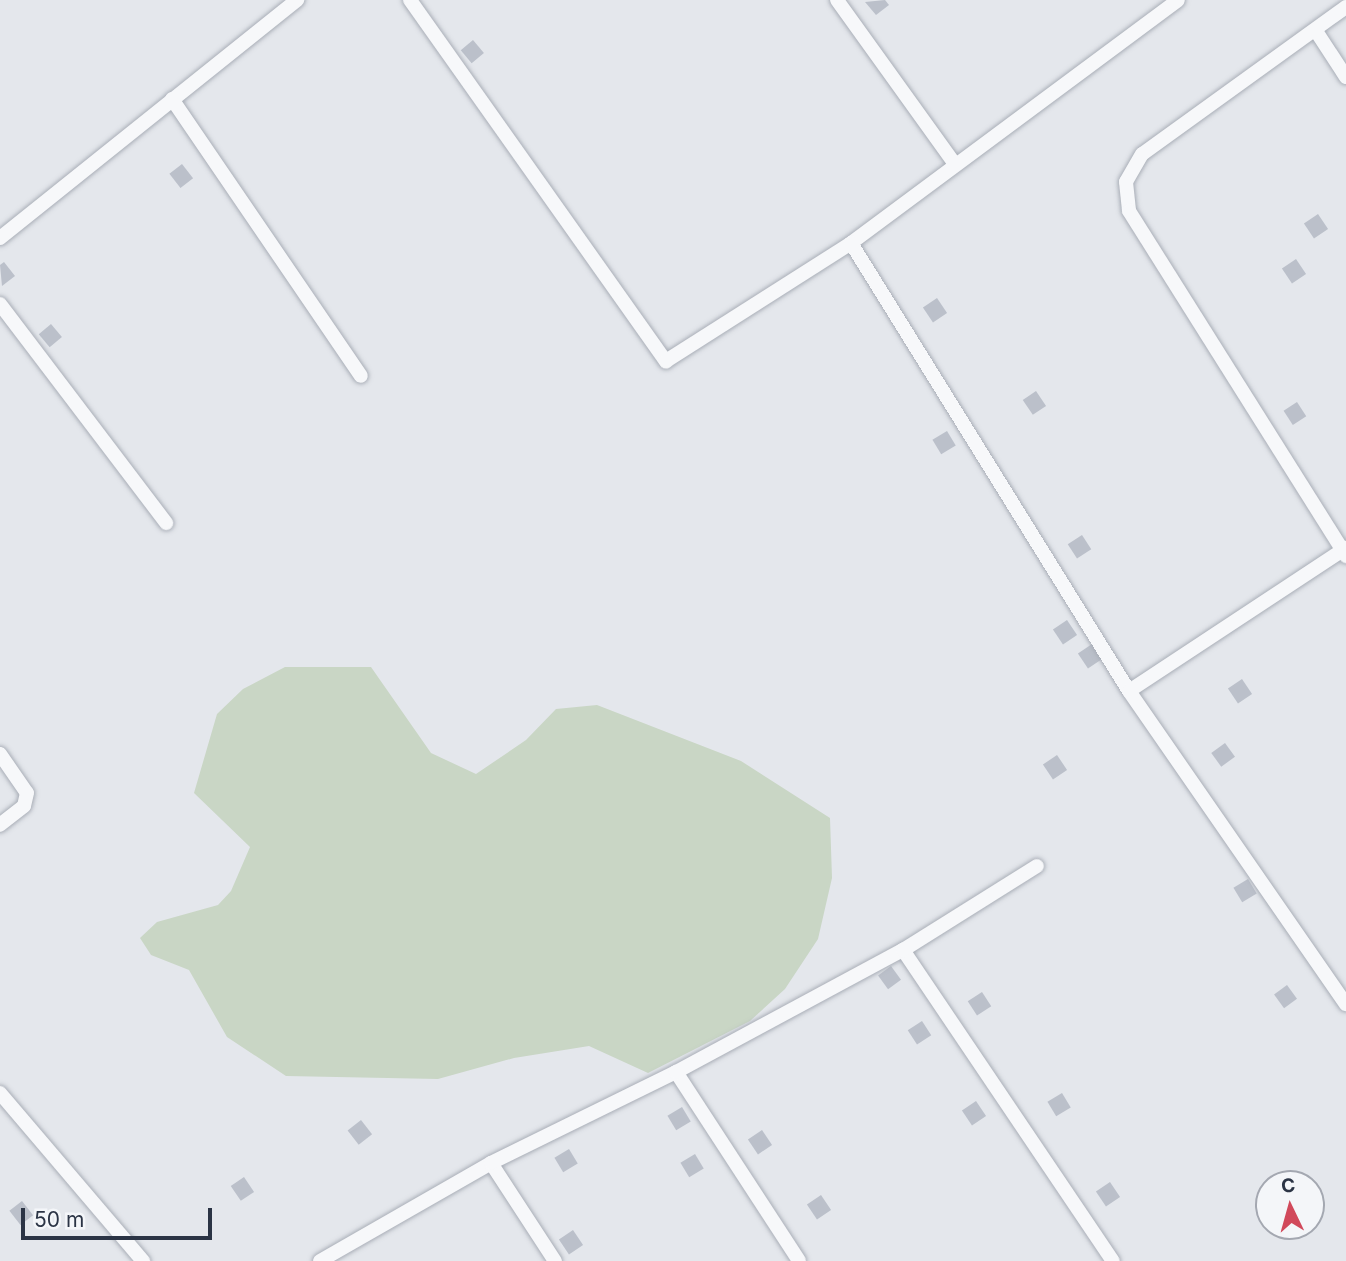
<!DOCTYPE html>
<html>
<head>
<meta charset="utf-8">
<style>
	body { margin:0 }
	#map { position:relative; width:1346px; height:1261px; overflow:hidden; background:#e4e7ec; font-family:Inter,sans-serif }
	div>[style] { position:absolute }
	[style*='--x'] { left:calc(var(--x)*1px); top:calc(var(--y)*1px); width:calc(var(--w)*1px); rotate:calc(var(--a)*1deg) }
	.green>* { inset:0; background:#c9d6c5 }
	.building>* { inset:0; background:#bbc0ca; transform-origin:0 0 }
	.roads { filter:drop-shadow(0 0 2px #a9aeb7) drop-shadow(0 0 2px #a9aeb7) }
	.service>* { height:14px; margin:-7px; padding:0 7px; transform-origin:7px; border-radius:7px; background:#f7f8fa }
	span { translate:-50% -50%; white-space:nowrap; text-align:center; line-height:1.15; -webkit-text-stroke:5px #f4f6f9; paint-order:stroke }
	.north { position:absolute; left:1255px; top:1170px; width:70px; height:70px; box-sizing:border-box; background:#f4f6f9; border:2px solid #a4a8b1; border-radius:50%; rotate:355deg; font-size:19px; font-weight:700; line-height:28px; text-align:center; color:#2b3445 }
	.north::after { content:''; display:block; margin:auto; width:24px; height:32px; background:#d1495b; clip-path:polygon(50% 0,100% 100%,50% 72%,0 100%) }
	.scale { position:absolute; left:21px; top:1208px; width:191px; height:32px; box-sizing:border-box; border:4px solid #2b3445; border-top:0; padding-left:9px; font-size:21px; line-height:24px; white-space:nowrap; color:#2b3445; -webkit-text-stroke:5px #f4f6f9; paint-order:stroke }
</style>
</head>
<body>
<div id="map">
	<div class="green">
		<i style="clip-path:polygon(285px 667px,371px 667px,431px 753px,476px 774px,526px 740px,556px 709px,597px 705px,741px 761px,830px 818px,832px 878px,818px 939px,785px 989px,750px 1021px,648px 1073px,589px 1046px,514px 1058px,438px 1079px,286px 1076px,227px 1037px,189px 970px,151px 955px,140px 938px,157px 922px,218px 905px,231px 891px,250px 847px,194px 793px,217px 714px,243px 689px)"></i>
	</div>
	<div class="building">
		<i style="clip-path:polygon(885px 0,889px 5px,876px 15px,865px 2px)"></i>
		<i style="left:473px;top:40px;width:17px;height:16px;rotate:50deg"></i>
		<i style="left:182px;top:164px;width:18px;height:16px;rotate:52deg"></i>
		<i style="left:1318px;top:214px;width:18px;height:17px;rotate:56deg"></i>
		<i style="left:1296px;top:259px;width:18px;height:17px;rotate:56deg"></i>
		<i style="clip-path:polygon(4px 262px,15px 276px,2px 286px,0 265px)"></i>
		<i style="left:937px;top:298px;width:18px;height:17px;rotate:56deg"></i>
		<i style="left:51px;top:324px;width:17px;height:16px;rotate:50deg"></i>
		<i style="left:1036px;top:391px;width:18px;height:16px;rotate:56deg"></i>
		<i style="left:1297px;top:402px;width:17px;height:16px;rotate:57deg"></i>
		<i style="left:947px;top:431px;width:17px;height:17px;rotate:59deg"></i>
		<i style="left:1082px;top:535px;width:17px;height:17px;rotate:57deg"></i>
		<i style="left:1067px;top:620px;width:18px;height:17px;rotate:56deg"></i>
		<i style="left:1092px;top:644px;width:18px;height:17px;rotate:56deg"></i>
		<i style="left:1242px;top:679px;width:18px;height:17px;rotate:56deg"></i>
		<i style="left:1225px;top:743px;width:17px;height:17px;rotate:54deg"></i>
		<i style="left:1057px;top:755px;width:18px;height:17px;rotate:56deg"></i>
		<i style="left:1248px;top:879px;width:17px;height:17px;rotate:59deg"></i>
		<i style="left:891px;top:966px;width:17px;height:16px;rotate:54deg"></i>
		<i style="left:1287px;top:985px;width:17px;height:16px;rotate:54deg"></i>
		<i style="left:982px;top:992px;width:17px;height:17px;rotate:57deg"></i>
		<i style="left:922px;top:1021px;width:17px;height:17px;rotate:57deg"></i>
		<i style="left:1062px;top:1093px;width:17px;height:17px;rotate:59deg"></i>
		<i style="left:976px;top:1101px;width:18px;height:17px;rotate:56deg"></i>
		<i style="left:682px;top:1107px;width:17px;height:17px;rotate:59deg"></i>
		<i style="left:361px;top:1120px;width:18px;height:17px;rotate:52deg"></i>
		<i style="left:762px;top:1130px;width:18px;height:17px;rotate:56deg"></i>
		<i style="left:569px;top:1149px;width:17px;height:17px;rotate:59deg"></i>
		<i style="left:695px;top:1154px;width:17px;height:17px;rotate:59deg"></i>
		<i style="left:244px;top:1177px;width:18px;height:16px;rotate:56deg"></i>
		<i style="left:1110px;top:1182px;width:18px;height:17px;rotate:56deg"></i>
		<i style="left:821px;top:1195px;width:18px;height:17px;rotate:56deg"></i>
		<i style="left:22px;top:1201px;width:18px;height:16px;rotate:52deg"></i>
		<i style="left:573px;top:1230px;width:18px;height:17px;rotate:56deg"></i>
	</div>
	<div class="roads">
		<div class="service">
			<i style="--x:410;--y:0;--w:443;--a:54.7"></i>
			<i style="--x:666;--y:361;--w:219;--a:-32.5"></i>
			<i style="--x:851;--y:243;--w:407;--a:-36.6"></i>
			<i style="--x:837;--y:0;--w:201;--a:54.3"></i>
			<i style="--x:1346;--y:7;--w:251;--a:144.2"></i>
			<i style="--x:1142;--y:154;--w:32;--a:120"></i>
			<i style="--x:1126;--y:182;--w:29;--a:84"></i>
			<i style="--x:1129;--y:211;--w:408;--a:57.8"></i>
			<i style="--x:1316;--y:31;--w:55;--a:56.9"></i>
			<i style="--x:172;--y:99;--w:335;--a:55.7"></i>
			<i style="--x:0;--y:238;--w:381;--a:-38.7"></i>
			<i style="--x:851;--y:243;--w:527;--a:58.18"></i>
			<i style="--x:1129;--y:691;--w:381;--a:55.3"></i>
			<i style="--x:0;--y:304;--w:275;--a:52.8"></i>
			<i style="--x:1129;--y:691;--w:260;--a:-33.4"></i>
			<i style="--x:0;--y:754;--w:47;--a:55.3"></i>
			<i style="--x:27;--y:793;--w:13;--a:103"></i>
			<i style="--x:24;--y:806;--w:31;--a:142"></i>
			<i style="--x:903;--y:950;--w:375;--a:56"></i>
			<i style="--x:676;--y:1072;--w:225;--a:56.9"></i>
			<i style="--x:0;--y:1093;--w:221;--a:49.6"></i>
			<i style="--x:491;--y:1163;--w:117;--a:56.9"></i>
			<i style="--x:320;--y:1261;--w:197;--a:-29.8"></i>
			<i style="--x:491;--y:1163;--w:206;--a:-26.2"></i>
			<i style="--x:676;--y:1072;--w:258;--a:-28.3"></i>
			<i style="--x:903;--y:950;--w:158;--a:-32.1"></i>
		</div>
	</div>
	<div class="north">С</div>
	<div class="scale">50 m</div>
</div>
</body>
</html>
